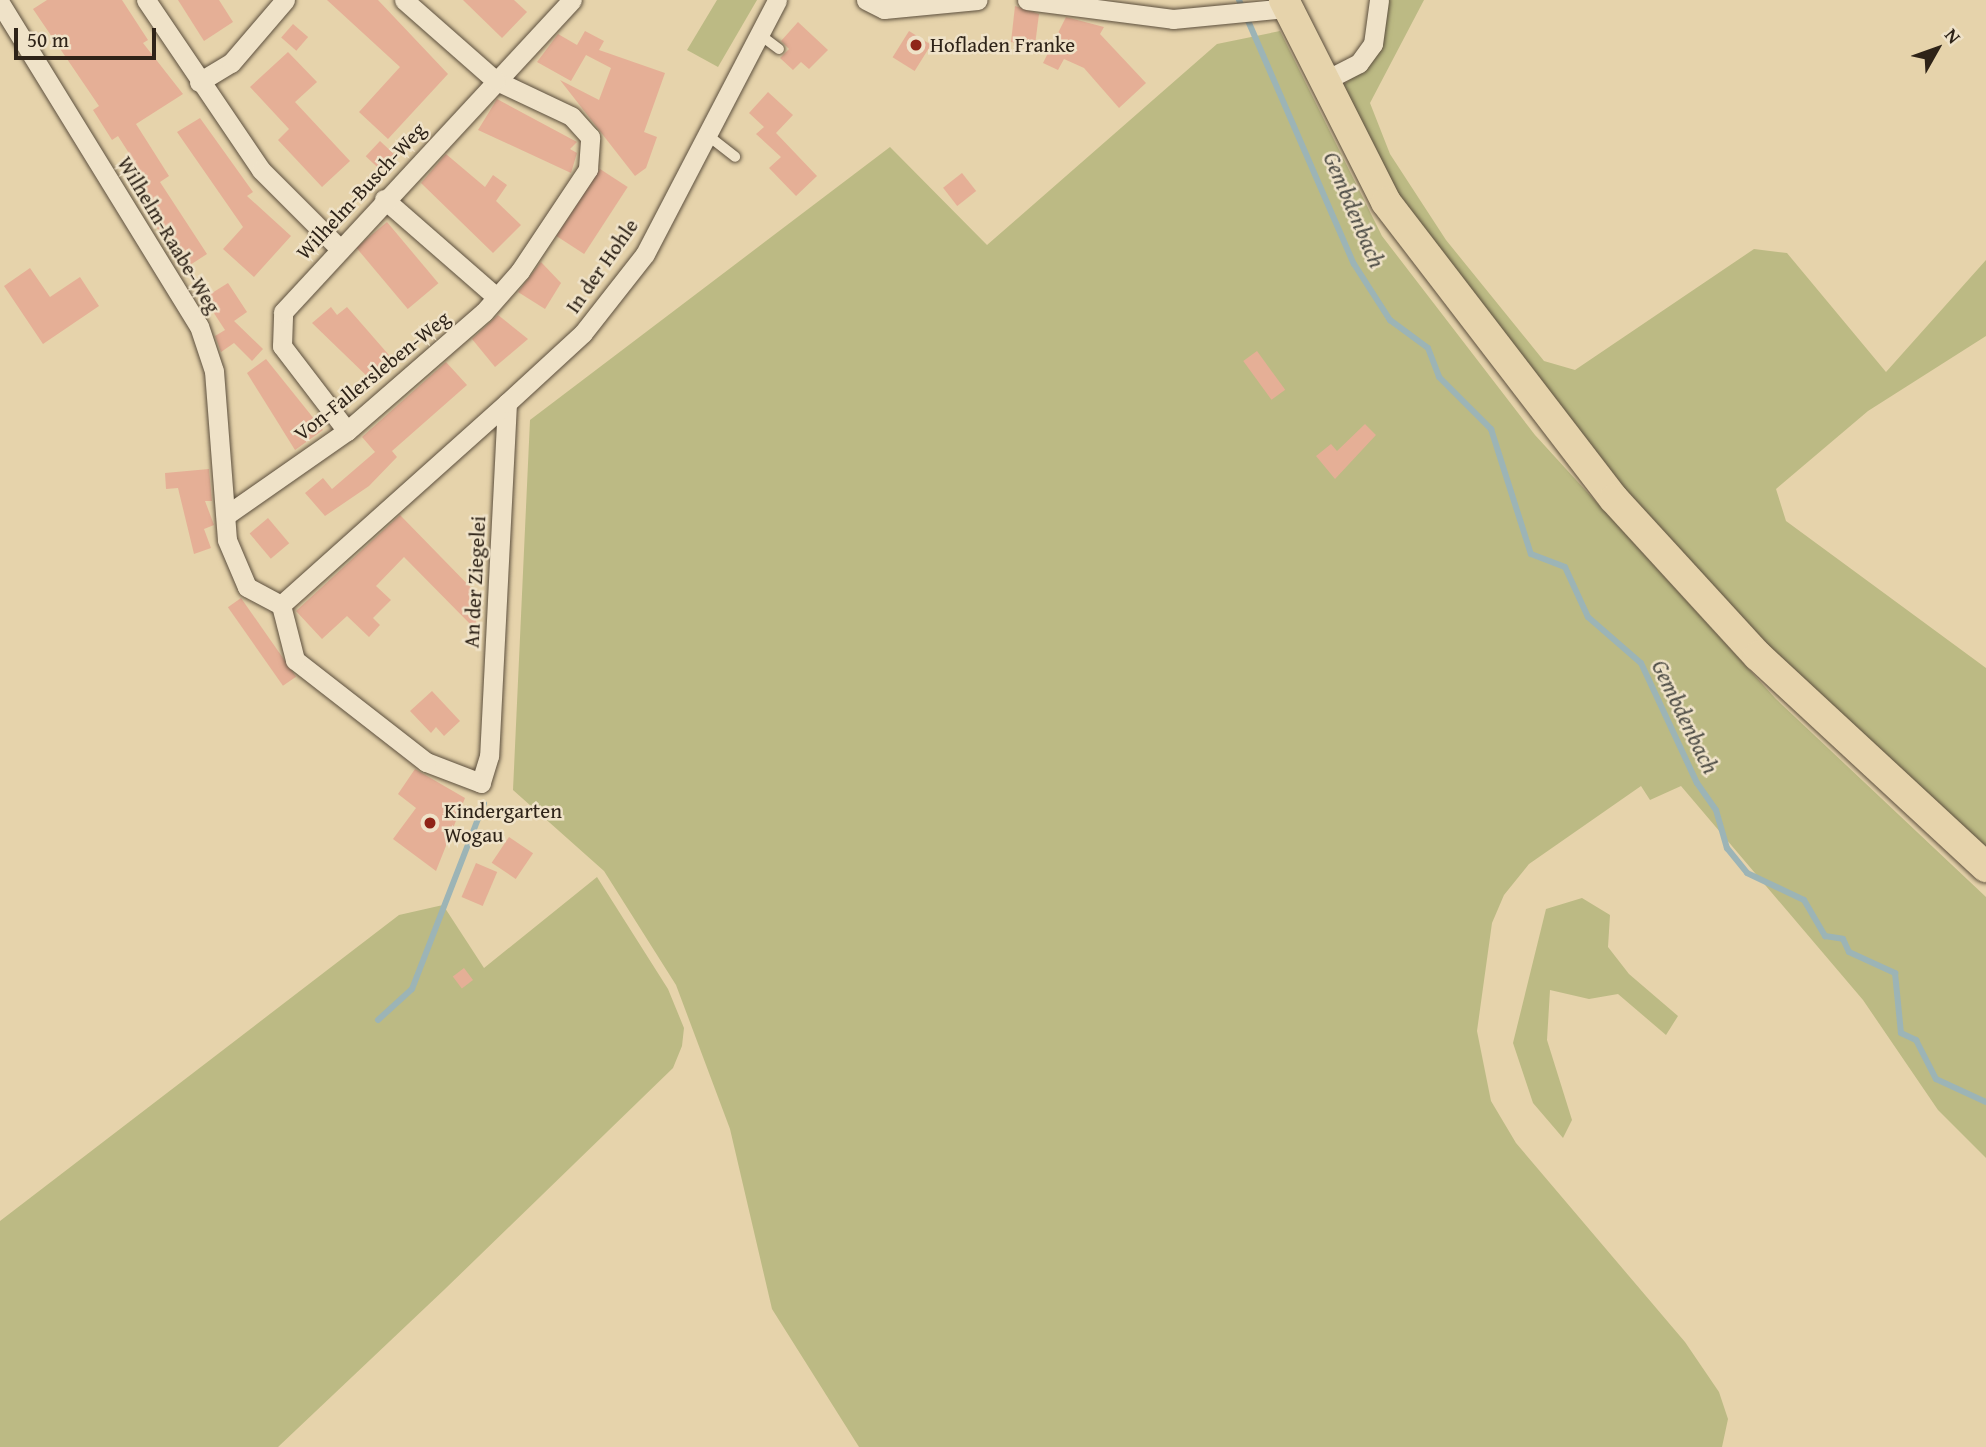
<!DOCTYPE html>
<html>
<head>
<meta charset="utf-8">
<style>
	body { margin:0 }
	#map { position:relative; width:1986px; height:1447px; overflow:hidden; background:#e6d3ab; font-family:"Gentium Book Plus",serif }
	div>[style] { position:absolute }
	[style*='--x'] { left:calc(var(--x)*1px); top:calc(var(--y)*1px); width:calc(var(--w)*1px); rotate:calc(var(--a)*1deg) }
	.green>* { inset:0; background:#bcba84 }
	.stream>* { height:6px; margin:-3px; padding:0 3px; transform-origin:3px; border-radius:3px; background:#9cb4b6 }
	.building>* { inset:0; background:#e5af96; transform-origin:0 0 }
	.roads { filter:drop-shadow(0 0 2px #5c4f3d) drop-shadow(0 0 2px #5c4f3d) }
	.lane>* { height:10px; margin:-5px; padding:0 5px; transform-origin:5px; border-radius:5px; background:#efe2c8 }
	.street>* { height:19px; margin:-9.5px; padding:0 9.5px; transform-origin:9.5px; border-radius:9.5px; background:#efe2c8 }
	.primary>* { height:30px; margin:-15px; padding:0 15px; transform-origin:15px; border-radius:15px; background:#e6d3ab }
	.dots>* { width:19px; height:19px; translate:-50% -50%; box-sizing:border-box; border:4px solid #efe2c8; border-radius:50% }
	span { translate:-50% -50%; white-space:nowrap; text-align:center; line-height:1.15; -webkit-text-stroke:5px #efe2c8; paint-order:stroke }
	.poi-label { font-size:21px; color:#2e2318 }
	.left { translate:0 -50%; text-align:left }
	.street-label { font-size:21px; color:#2e2318 }
	.water-label { font-size:23px; color:#4f4e47; font-style:italic }
	.north { position:absolute; left:1902px; top:14px; width:70px; height:70px; -webkit-text-stroke:5px #efe2c8; paint-order:stroke; rotate:50deg; font-size:19px; font-weight:700; line-height:28px; text-align:center; color:#2e2318 }
	.north::after { content:''; display:block; margin:auto; width:24px; height:32px; background:#2e2318; clip-path:polygon(50% 0,100% 100%,50% 72%,0 100%) }
	.scale { position:absolute; left:14px; top:28px; width:142px; height:32px; box-sizing:border-box; border:4px solid #2e2318; border-top:0; padding-left:9px; font-size:21px; line-height:24px; white-space:nowrap; color:#2e2318; -webkit-text-stroke:5px #efe2c8; paint-order:stroke }
</style>
</head>
<body>
<div id="map">
	<div class="green">
		<i style="clip-path:polygon(717px 0,757px 0,718px 67px,687px 50px)"></i>
		<i style="clip-path:polygon(1385px 0,1424px 0,1370px 103px,1390px 154px,1446px 240px,1544px 361px,1575px 370px,1754px 249px,1787px 253px,1886px 372px,1986px 260px,1986px 336px,1868px 411px,1776px 489px,1786px 521px,1986px 668px,1986px 854px,1761px 646px,1600px 465px,1407px 215px,1338px 90px,1375px 57px)"></i>
		<i style="clip-path:polygon(1280px 31px,1382px 236px,1535px 435px,1776px 699px,1986px 897px,1986px 1158px,1938px 1110px,1863px 1000px,1681px 786px,1650px 800px,1641px 786px,1529px 864px,1504px 895px,1492px 923px,1477px 1031px,1491px 1101px,1516px 1143px,1685px 1342px,1719px 1392px,1728px 1419px,1722px 1447px,859px 1447px,772px 1309px,730px 1129px,676px 985px,604px 871px,513px 790px,530px 420px,890px 147px,987px 245px,1217px 44px)"></i>
		<i style="clip-path:polygon(597px 877px,668px 989px,684px 1028px,682px 1046px,673px 1068px,445px 1289px,278px 1447px,0 1447px,0 1221px,399px 915px,443px 905px,484px 968px)"></i>
		<i style="clip-path:polygon(1582px 898px,1610px 915px,1608px 947px,1629px 974px,1678px 1016px,1666px 1035px,1618px 994px,1589px 999px,1550px 990px,1547px 1040px,1572px 1120px,1563px 1138px,1533px 1103px,1513px 1043px,1546px 909px)"></i>
	</div>
	<div class="stream">
		<i style="--x:1239;--y:0;--w:288;--a:66.5"></i>
		<i style="--x:1354;--y:264;--w:67;--a:57.3"></i>
		<i style="--x:1390;--y:320;--w:47;--a:36.4"></i>
		<i style="--x:1428;--y:348;--w:31;--a:69"></i>
		<i style="--x:1439;--y:377;--w:74;--a:45"></i>
		<i style="--x:1491;--y:429;--w:131;--a:72.3"></i>
		<i style="--x:1531;--y:554;--w:36;--a:21"></i>
		<i style="--x:1565;--y:567;--w:55;--a:65.3"></i>
		<i style="--x:1588;--y:617;--w:70;--a:41"></i>
		<i style="--x:1641;--y:663;--w:132;--a:65"></i>
		<i style="--x:1697;--y:783;--w:33;--a:55"></i>
		<i style="--x:1716;--y:810;--w:40;--a:74"></i>
		<i style="--x:1727;--y:848;--w:32;--a:51"></i>
		<i style="--x:1747;--y:873;--w:63;--a:25.3"></i>
		<i style="--x:1804;--y:900;--w:42;--a:59.7"></i>
		<i style="--x:1825;--y:936;--w:18;--a:9"></i>
		<i style="--x:1843;--y:939;--w:14;--a:65"></i>
		<i style="--x:1849;--y:952;--w:51;--a:24.5"></i>
		<i style="--x:1895;--y:973;--w:60;--a:84.3"></i>
		<i style="--x:1901;--y:1033;--w:17;--a:25"></i>
		<i style="--x:1916;--y:1040;--w:44;--a:62.9"></i>
		<i style="--x:1936;--y:1079;--w:55;--a:24.7"></i>
		<i style="--x:378;--y:1020;--w:46;--a:-42.4"></i>
		<i style="--x:412;--y:989;--w:199;--a:-68.8"></i>
	</div>
	<div class="building">
		<i style="clip-path:polygon(47px 0,122px 0,148px 40px,143px 43px,183px 94px,136px 124px,169px 176px,160px 182px,207px 254px,190px 265px,185px 257px,179px 262px,151px 219px,152px 199px,129px 164px,134px 161px,118px 136px,112px 140px,93px 110px,99px 106px,33px 9px)"></i>
		<i style="clip-path:polygon(178px 0,219px 0,233px 22px,204px 41px)"></i>
		<i style="clip-path:polygon(327px 0,378px 0,448px 74px,388px 139px,359px 112px,400px 67px)"></i>
		<i style="clip-path:polygon(463px 0,514px 0,527px 12px,502px 38px)"></i>
		<i style="clip-path:polygon(1015px 6px,1039px 14px,1035px 45px,1011px 42px)"></i>
		<i style="clip-path:polygon(1066px 17px,1104px 27px,1100px 34px,1146px 83px,1119px 108px,1084px 68px,1064px 59px,1058px 70px,1043px 63px)"></i>
		<i style="clip-path:polygon(798px 22px,828px 50px,809px 69px,801px 62px,793px 70px,780px 58px,789px 49px,781px 41px)"></i>
		<i style="left:293px;top:24px;width:20px;height:18px;rotate:41deg"></i>
		<i style="clip-path:polygon(585px 31px,604px 41px,599px 50px,665px 73px,644px 132px,657px 137px,646px 168px,635px 176px,560px 80px,599px 100px,611px 68px,586px 55px,571px 81px,537px 62px,558px 34px,577px 45px)"></i>
		<i style="left:909px;top:31px;width:26px;height:31px;rotate:32deg"></i>
		<i style="clip-path:polygon(288px 52px,317px 82px,295px 102px,350px 161px,322px 187px,278px 140px,289px 129px,250px 87px)"></i>
		<i style="clip-path:polygon(768px 92px,793px 115px,776px 133px,817px 176px,796px 196px,769px 168px,781px 157px,756px 134px,764px 127px,749px 113px)"></i>
		<i style="clip-path:polygon(497px 99px,577px 142px,570px 149px,577px 153px,571px 173px,478px 130px)"></i>
		<i style="clip-path:polygon(200px 118px,253px 192px,247px 196px,291px 236px,254px 277px,223px 249px,243px 227px,177px 132px)"></i>
		<i style="left:380px;top:141px;width:22px;height:21px;rotate:43deg"></i>
		<i style="clip-path:polygon(446px 154px,485px 187px,493px 175px,507px 185px,496px 201px,521px 225px,493px 253px,421px 183px)"></i>
		<i style="left:600px;top:169px;width:33px;height:80px;rotate:33deg"></i>
		<i style="left:962px;top:173px;width:23px;height:24px;rotate:52deg"></i>
		<i style="left:387px;top:222px;width:80px;height:40px;rotate:50deg"></i>
		<i style="clip-path:polygon(541px 262px,561px 283px,545px 309px,518px 292px)"></i>
		<i style="clip-path:polygon(30px 268px,50px 297px,80px 277px,99px 306px,43px 344px,4px 286px)"></i>
		<i style="clip-path:polygon(228px 283px,247px 312px,234px 321px,263px 349px,252px 361px,234px 343px,221px 352px,215px 336px,225px 330px,204px 298px)"></i>
		<i style="clip-path:polygon(331px 307px,337px 315px,347px 307px,395px 362px,372px 381px,312px 323px)"></i>
		<i style="clip-path:polygon(498px 315px,528px 339px,495px 367px,472px 339px)"></i>
		<i style="left:1257px;top:351px;width:48px;height:17px;rotate:54deg"></i>
		<i style="clip-path:polygon(266px 359px,323px 430px,295px 450px,247px 373px)"></i>
		<i style="clip-path:polygon(446px 362px,467px 385px,392px 451px,397px 457px,369px 486px,325px 516px,305px 493px,323px 478px,332px 489px,375px 452px,362px 437px)"></i>
		<i style="clip-path:polygon(1365px 424px,1376px 435px,1335px 479px,1316px 456px,1331px 444px,1337px 451px)"></i>
		<i style="clip-path:polygon(209px 469px,212px 501px,205px 501px,214px 525px,204px 529px,211px 548px,194px 554px,178px 488px,166px 489px,165px 473px)"></i>
		<i style="clip-path:polygon(400px 515px,479px 596px,475px 629px,404px 557px,376px 586px,391px 600px,373px 618px,380px 625px,369px 637px,347px 616px,322px 639px,296px 611px)"></i>
		<i style="left:268px;top:518px;width:33px;height:24px;rotate:50deg"></i>
		<i style="left:241px;top:598px;width:96px;height:16px;rotate:55deg"></i>
		<i style="clip-path:polygon(432px 691px,460px 721px,444px 736px,436px 727px,431px 733px,410px 711px)"></i>
		<i style="clip-path:polygon(415px 769px,465px 798px,436px 871px,393px 839px,416px 808px,398px 794px)"></i>
		<i style="left:509px;top:837px;width:29px;height:31px;rotate:34deg"></i>
		<i style="left:476px;top:863px;width:23px;height:37px;rotate:23deg"></i>
		<i style="left:464px;top:968px;width:15px;height:14px;rotate:53deg"></i>
	</div>
	<div class="roads">
		<div class="lane">
			<i style="--x:759;--y:34;--w:25;--a:37"></i>
			<i style="--x:706;--y:134;--w:37;--a:38"></i>
		</div>
		<div class="street">
			<i style="--x:146;--y:0;--w:205;--a:55.9"></i>
			<i style="--x:261;--y:170;--w:110;--a:45"></i>
			<i style="--x:866;--y:0;--w:20;--a:27"></i>
			<i style="--x:884;--y:9;--w:94;--a:-5.5"></i>
			<i style="--x:1027;--y:0;--w:147;--a:7.4"></i>
			<i style="--x:1173;--y:19;--w:116;--a:-5.5"></i>
			<i style="--x:0;--y:3;--w:379;--a:58.4"></i>
			<i style="--x:199;--y:326;--w:47;--a:71.6"></i>
			<i style="--x:214;--y:371;--w:169;--a:85.6"></i>
			<i style="--x:227;--y:540;--w:51;--a:66.9"></i>
			<i style="--x:247;--y:587;--w:38;--a:28"></i>
			<i style="--x:1324;--y:81;--w:39;--a:-27"></i>
			<i style="--x:1359;--y:63;--w:24;--a:-54"></i>
			<i style="--x:1373;--y:44;--w:44;--a:-82.2"></i>
			<i style="--x:199;--y:82;--w:37;--a:-31"></i>
			<i style="--x:231;--y:63;--w:83;--a:-49.4"></i>
			<i style="--x:384;--y:199;--w:147;--a:41.1"></i>
			<i style="--x:507;--y:403;--w:353;--a:92.9"></i>
			<i style="--x:489;--y:756;--w:28;--a:107"></i>
			<i style="--x:481;--y:783;--w:59;--a:-159.1"></i>
			<i style="--x:426;--y:762;--w:166;--a:-142.1"></i>
			<i style="--x:295;--y:660;--w:57;--a:-104.3"></i>
			<i style="--x:281;--y:605;--w:303;--a:-41.8"></i>
			<i style="--x:507;--y:403;--w:103;--a:-42.6"></i>
			<i style="--x:583;--y:333;--w:100;--a:-51.9"></i>
			<i style="--x:645;--y:254;--w:286;--a:-62.5"></i>
			<i style="--x:347;--y:431;--w:107;--a:-127.4"></i>
			<i style="--x:282;--y:346;--w:34;--a:-88"></i>
			<i style="--x:283;--y:312;--w:425;--a:-47.2"></i>
			<i style="--x:228;--y:514;--w:145;--a:-34.9"></i>
			<i style="--x:347;--y:431;--w:181;--a:-41"></i>
			<i style="--x:484;--y:312;--w:55;--a:-48.7"></i>
			<i style="--x:520;--y:271;--w:123;--a:-56.3"></i>
			<i style="--x:588;--y:169;--w:32;--a:-86"></i>
			<i style="--x:590;--y:137;--w:28;--a:-132"></i>
			<i style="--x:571;--y:116;--w:84;--a:-154.7"></i>
			<i style="--x:495;--y:80;--w:121;--a:-138.7"></i>
		</div>
		<div class="primary">
			<i style="--x:1284;--y:0;--w:226;--a:63.2"></i>
			<i style="--x:1386;--y:202;--w:374;--a:52.5"></i>
			<i style="--x:1614;--y:499;--w:213;--a:47.5"></i>
			<i style="--x:1758;--y:656;--w:311;--a:42.8"></i>
		</div>
	</div>
	<div class="dots">
		<i style="left:916px;top:45px;background:#8f2418"></i>
		<i style="left:430px;top:823px;background:#8f2418"></i>
	</div>
	<div class="poi-label">
		<span class="left" style="left:930px;top:45px">Hofladen Franke</span>
		<span class="left" style="left:444px;top:823px">Kindergarten<br>Wogau</span>
	</div>
	<div class="street-label">
		<span style="left:361px;top:191px;rotate:-47deg">Wilhelm-Busch-Weg</span>
		<span style="left:169px;top:235px;rotate:59deg">Wilhelm-Raabe-Weg</span>
		<span style="left:602px;top:266px;rotate:-55deg">In der Hohle</span>
		<span style="left:372px;top:376px;rotate:-39deg">Von-Fallersleben-Weg</span>
		<span style="left:475px;top:582px;rotate:-87deg">An der Ziegelei</span>
	</div>
	<div class="water-label">
		<span style="left:1354px;top:210px;rotate:67deg">Gembdenbach</span>
		<span style="left:1685px;top:717px;rotate:64deg">Gembdenbach</span>
	</div>
	<div class="north">N</div>
	<div class="scale">50 m</div>
</div>
</body>
</html>
